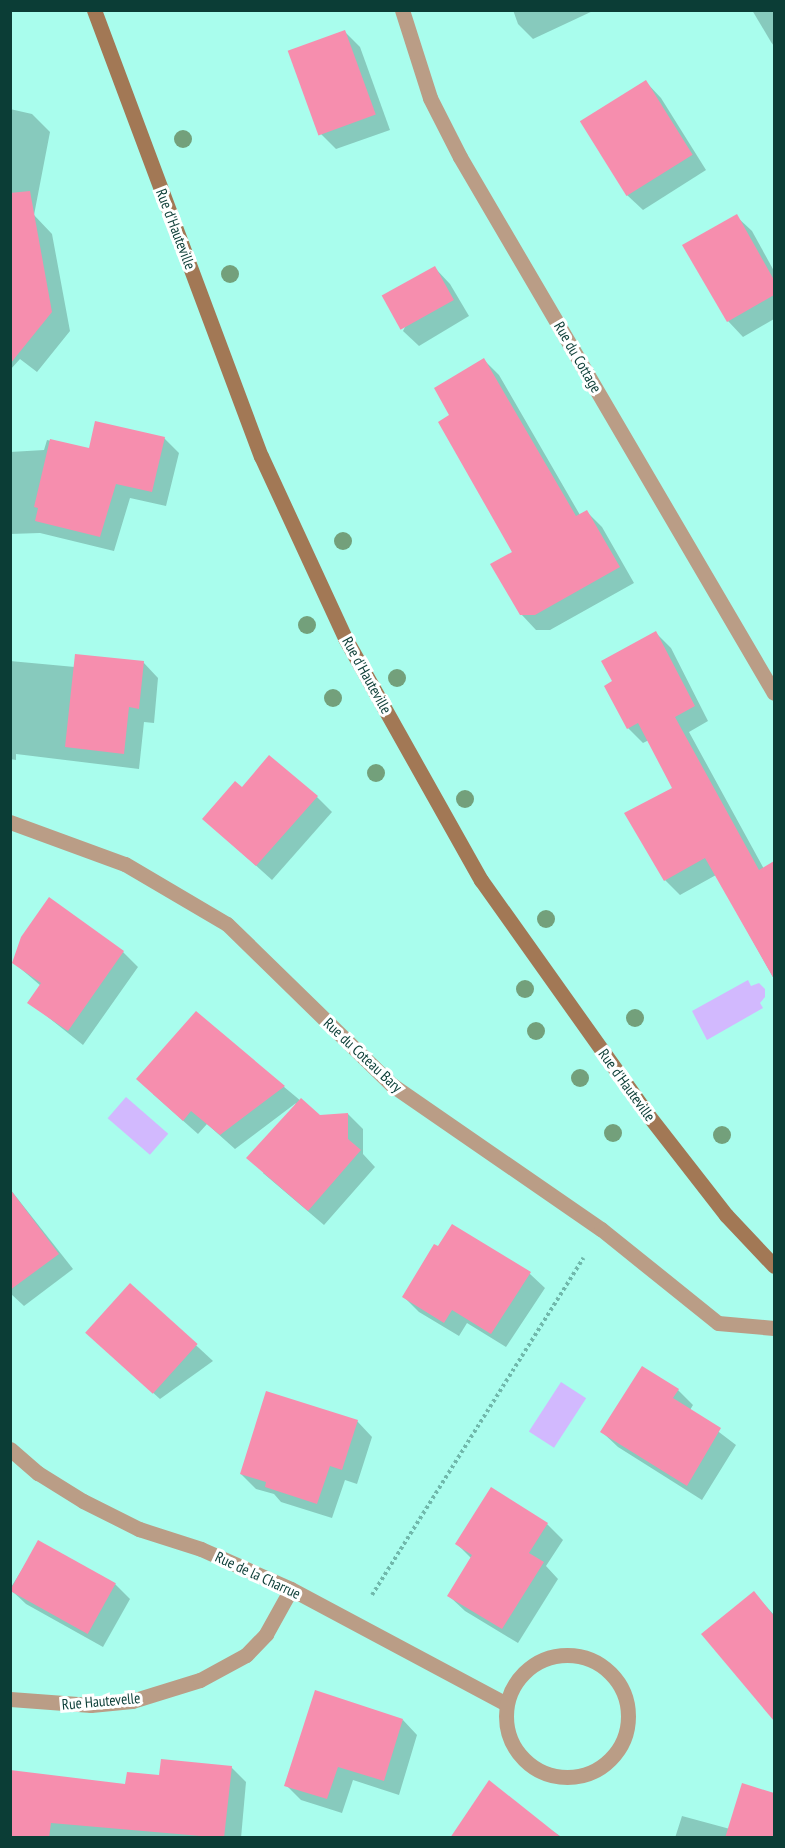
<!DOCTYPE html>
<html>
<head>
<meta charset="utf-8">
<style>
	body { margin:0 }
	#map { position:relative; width:785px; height:1848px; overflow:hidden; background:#a9fded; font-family:"PT Sans Narrow",sans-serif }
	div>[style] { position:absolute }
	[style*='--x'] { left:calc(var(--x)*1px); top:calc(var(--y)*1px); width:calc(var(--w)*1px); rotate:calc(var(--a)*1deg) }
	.water>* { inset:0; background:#d2b9fe; transform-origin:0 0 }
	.shadow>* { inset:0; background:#0003 }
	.building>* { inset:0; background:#f68eae; transform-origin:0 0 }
	.path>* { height:4px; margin-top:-2px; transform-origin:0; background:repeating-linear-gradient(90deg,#70b8ab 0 3px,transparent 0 6px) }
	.street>* { height:15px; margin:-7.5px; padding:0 7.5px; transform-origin:7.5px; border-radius:7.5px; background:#ba9d86 }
	.street>.ring { margin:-7.5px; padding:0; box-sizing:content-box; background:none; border:15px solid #ba9d86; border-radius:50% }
	.secondary>* { height:15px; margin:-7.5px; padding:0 7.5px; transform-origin:7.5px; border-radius:7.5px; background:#a27855 }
	.trees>* { width:18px; height:18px; margin:-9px; border-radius:50%; background:#73a07b }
	span { translate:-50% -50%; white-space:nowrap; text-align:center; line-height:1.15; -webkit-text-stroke:6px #fff; paint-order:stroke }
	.street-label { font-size:15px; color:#0b3d36 }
	.frame { position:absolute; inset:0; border:12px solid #0b3d36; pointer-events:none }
</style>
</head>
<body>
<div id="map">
	<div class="water">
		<i style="clip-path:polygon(748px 980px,751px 986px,759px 983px,765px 989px,765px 997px,760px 1003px,763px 1008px,707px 1040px,692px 1011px)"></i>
		<i style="left:126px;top:1097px;width:56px;height:28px;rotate:41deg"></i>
		<i style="left:561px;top:1382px;width:30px;height:59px;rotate:33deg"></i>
	</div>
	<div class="shadow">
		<i style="clip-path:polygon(513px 10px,595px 10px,533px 39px,518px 24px)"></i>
		<i style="clip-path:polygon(752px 10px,774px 10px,774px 46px,771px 42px)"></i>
		<i style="clip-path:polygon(345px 32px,360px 47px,390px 130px,336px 149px,321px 134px)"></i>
		<i style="clip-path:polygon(646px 82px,661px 98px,706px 170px,643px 210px,627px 195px)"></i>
		<i style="clip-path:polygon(10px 109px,32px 114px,50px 132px,34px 215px,52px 234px,70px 331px,37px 372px,20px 359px,10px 370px)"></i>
		<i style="clip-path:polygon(736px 216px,752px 231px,774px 271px,774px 319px,743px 337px,728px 321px,684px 245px)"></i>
		<i style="clip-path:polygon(435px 268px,450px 284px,469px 316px,419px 346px,403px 331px)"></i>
		<i style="clip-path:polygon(484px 360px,499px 375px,580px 515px,587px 512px,602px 527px,634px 583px,550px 630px,536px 630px,521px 614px)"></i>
		<i style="clip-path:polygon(164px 438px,179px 453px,166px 506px,130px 498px,114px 551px,40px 533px,10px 534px,10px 452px,44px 450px,47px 440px,90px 450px)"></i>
		<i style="clip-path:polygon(656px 633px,671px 648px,708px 721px,689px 732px,764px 869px,774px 863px,774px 979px,716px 875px,680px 895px,665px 880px,674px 788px,649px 740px,643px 743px,628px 728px,614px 681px)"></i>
		<i style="clip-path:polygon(10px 661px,75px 667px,143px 662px,158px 678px,154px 723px,144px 722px,139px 769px,16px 754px,16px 760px,10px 759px)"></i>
		<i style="clip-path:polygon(242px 789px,317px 797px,332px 812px,272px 880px,204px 819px)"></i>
		<i style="clip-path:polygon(123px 952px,138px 967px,83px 1045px,29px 1002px,41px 986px,13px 962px)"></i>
		<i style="clip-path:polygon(204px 1020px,320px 1117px,348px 1114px,363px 1129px,363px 1154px,375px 1167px,324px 1225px,263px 1173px,296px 1103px,235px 1149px,207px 1124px,198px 1134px,153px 1094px)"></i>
		<i style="clip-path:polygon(10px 1189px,73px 1269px,24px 1306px,10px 1293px)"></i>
		<i style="clip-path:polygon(452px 1226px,530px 1274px,545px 1288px,506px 1347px,467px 1323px,459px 1336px,419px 1312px,404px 1297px)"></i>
		<i style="clip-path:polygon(131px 1285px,213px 1361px,160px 1399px,101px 1346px)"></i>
		<i style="clip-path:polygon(678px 1390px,693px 1405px,690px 1410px,736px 1445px,702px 1500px,618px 1447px,602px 1432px)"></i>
		<i style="clip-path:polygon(357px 1421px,372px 1437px,357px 1484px,345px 1480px,332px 1518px,281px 1502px,274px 1494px,256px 1489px,241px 1474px)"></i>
		<i style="clip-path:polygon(491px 1489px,547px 1524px,563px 1540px,546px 1566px,558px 1579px,518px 1643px,465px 1611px,449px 1596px,472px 1559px,457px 1544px)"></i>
		<i style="clip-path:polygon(39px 1542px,115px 1584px,130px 1599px,103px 1647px,26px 1604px,10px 1589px)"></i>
		<i style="clip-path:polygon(754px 1593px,774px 1615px,774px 1718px,703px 1634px)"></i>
		<i style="clip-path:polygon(403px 1720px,417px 1735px,399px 1795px,353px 1780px,342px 1813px,301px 1800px,286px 1785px)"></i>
		<i style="clip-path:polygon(231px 1767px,246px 1782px,241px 1838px,10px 1838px,127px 1786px)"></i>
		<i style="clip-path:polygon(743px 1785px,774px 1795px,774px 1838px,675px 1838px,682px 1816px,730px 1829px)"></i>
		<i style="clip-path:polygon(545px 1826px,563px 1838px,452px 1838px)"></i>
	</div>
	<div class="building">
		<i style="left:345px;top:30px;width:90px;height:61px;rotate:70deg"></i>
		<i style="left:646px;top:80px;width:88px;height:78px;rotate:58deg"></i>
		<i style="clip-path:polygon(30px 191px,52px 312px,10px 364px,10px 193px)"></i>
		<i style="clip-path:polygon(737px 214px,774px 280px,774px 295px,727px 322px,682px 245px)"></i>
		<i style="left:435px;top:266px;width:39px;height:61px;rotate:61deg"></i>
		<i style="clip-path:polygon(484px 358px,576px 516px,587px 510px,620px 567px,535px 615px,520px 615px,490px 564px,512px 552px,438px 422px,449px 415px,434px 388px)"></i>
		<i style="clip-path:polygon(95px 421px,165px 437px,152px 492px,116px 484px,100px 537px,35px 521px,38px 508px,34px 507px,50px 439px,89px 448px)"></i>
		<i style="clip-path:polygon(656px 631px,695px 706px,675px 717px,759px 870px,774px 861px,774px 979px,705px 858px,664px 881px,624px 813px,672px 788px,638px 723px,627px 729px,604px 686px,612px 681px,601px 661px)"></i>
		<i style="clip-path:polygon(75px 654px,144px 661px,139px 709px,129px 707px,124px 754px,65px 747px)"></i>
		<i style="clip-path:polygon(269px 755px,318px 796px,256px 866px,202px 819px,235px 781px,242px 787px)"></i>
		<i style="clip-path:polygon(49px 897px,124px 951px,68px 1031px,27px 1003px,41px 983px,12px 963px,21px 937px)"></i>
		<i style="clip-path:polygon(196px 1011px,285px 1086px,220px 1135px,191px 1111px,183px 1121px,136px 1079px)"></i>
		<i style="clip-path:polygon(301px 1098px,320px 1115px,348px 1113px,348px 1139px,361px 1150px,308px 1211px,246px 1158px)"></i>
		<i style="clip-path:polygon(10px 1189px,59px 1254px,10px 1290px)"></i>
		<i style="clip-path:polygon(452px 1224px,531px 1272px,491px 1334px,452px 1310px,444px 1323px,402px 1297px,434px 1244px,438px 1246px)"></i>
		<i style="left:130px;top:1283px;width:91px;height:67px;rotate:42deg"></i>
		<i style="clip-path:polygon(642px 1366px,679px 1389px,673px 1398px,721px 1428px,687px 1486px,600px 1432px)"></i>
		<i style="clip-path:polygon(266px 1391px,358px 1420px,342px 1470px,330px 1466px,317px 1504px,265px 1487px,266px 1482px,240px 1474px)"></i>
		<i style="clip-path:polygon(491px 1487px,548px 1523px,529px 1553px,544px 1562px,502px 1629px,447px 1596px,472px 1555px,455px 1544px)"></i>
		<i style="left:38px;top:1540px;width:89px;height:58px;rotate:29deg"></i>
		<i style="clip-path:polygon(754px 1591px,774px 1616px,774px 1721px,701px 1634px)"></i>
		<i style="clip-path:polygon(315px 1690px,403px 1719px,384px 1781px,338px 1767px,327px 1799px,284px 1786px)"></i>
		<i style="clip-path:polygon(161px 1759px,232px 1766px,224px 1838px,51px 1823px,49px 1838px,10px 1838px,10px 1770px,125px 1784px,127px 1772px,159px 1775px)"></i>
		<i style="clip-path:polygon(489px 1780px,562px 1838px,450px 1838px)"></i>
		<i style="clip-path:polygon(742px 1783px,774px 1793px,774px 1838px,725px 1838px)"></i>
	</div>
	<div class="path">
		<i style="--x:372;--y:1595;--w:398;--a:-57.9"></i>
	</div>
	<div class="street">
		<i style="--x:402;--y:10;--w:92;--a:72.3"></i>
		<i style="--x:430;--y:98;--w:66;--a:63"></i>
		<i style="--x:460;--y:157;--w:621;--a:59.64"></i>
		<i style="--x:10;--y:822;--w:122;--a:20.1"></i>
		<i style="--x:125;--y:864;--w:118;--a:30.5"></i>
		<i style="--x:227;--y:924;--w:231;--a:44.3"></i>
		<i style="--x:392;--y:1085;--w:254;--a:34.6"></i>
		<i style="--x:601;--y:1229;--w:150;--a:38.8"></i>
		<i style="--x:718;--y:1323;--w:56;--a:5.1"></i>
		<i style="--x:10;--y:1449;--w:37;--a:41"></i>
		<i style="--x:38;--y:1473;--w:53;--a:31.9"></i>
		<i style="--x:83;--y:1501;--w:63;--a:26.6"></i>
		<i style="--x:139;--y:1529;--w:65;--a:17.9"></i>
		<i style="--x:201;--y:1549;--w:98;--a:24"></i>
		<i style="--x:291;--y:1589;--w:244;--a:28.1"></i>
		<i class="ring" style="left:506px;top:1655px;width:107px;height:107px"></i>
		<i style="--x:10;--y:1699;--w:81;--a:4.2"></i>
		<i style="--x:91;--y:1705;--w:41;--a:-5.6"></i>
		<i style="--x:132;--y:1701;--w:71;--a:-17.2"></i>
		<i style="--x:200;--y:1680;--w:52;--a:-28.5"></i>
		<i style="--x:246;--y:1655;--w:29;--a:-46"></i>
		<i style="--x:266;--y:1634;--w:51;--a:-60.9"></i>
	</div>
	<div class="secondary">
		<i style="--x:94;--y:10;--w:476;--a:69.5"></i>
		<i style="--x:261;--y:456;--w:200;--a:65.2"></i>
		<i style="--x:345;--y:638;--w:278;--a:60.7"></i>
		<i style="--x:481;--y:880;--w:283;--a:54.6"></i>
		<i style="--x:645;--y:1111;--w:132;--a:52.1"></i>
		<i style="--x:726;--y:1215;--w:70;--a:46.7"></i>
	</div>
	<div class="trees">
		<i style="left:183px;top:139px"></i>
		<i style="left:230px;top:274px"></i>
		<i style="left:343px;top:541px"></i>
		<i style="left:307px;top:625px"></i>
		<i style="left:397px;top:678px"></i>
		<i style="left:333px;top:698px"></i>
		<i style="left:376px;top:773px"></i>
		<i style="left:465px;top:799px"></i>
		<i style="left:546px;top:919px"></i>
		<i style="left:525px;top:989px"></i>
		<i style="left:635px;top:1018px"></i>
		<i style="left:536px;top:1031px"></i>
		<i style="left:580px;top:1078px"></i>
		<i style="left:613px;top:1133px"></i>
		<i style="left:722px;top:1135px"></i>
	</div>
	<div class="street-label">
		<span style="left:176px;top:229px;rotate:69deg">Rue d'Hauteville</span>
		<span style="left:578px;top:357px;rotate:60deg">Rue du Cottage</span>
		<span style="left:367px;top:675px;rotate:61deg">Rue d'Hauteville</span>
		<span style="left:363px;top:1055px;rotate:43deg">Rue du Coteau Bary</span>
		<span style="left:627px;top:1085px;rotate:54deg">Rue d'Hauteville</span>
		<span style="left:258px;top:1575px;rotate:25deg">Rue de la Charrue</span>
		<span style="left:101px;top:1701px;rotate:-5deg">Rue Hautevelle</span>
	</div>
	<div class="frame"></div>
</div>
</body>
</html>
